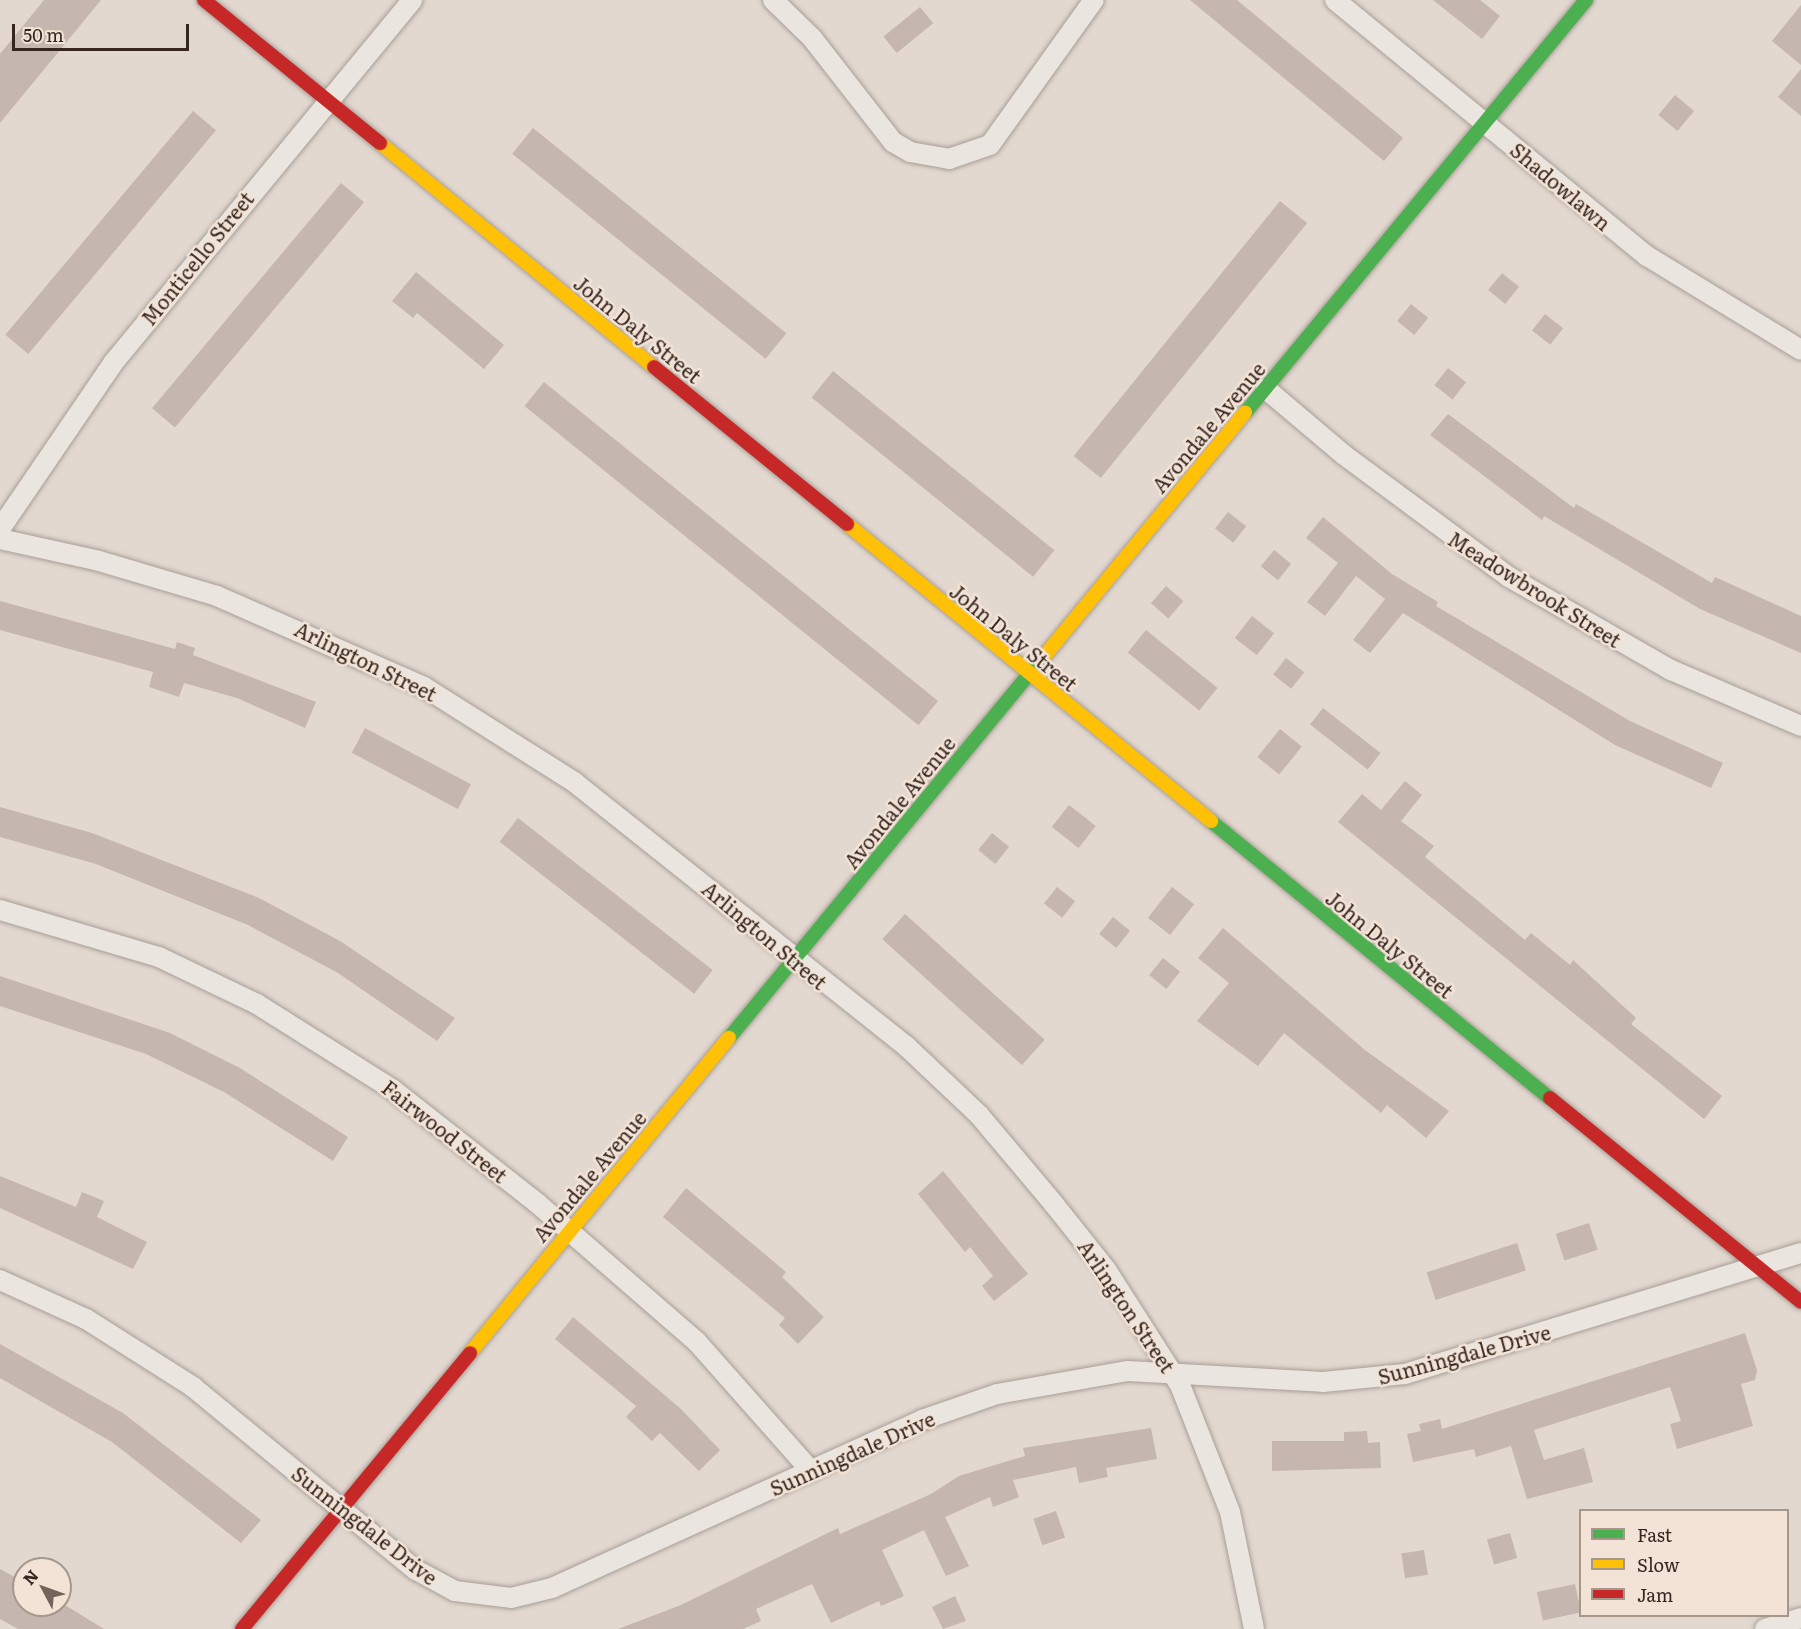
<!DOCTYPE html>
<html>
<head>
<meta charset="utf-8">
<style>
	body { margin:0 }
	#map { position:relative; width:1801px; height:1629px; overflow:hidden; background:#e2d8cf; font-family:Literata,serif }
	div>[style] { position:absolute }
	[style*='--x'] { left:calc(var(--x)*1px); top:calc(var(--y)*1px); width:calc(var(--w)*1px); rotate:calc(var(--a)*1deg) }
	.building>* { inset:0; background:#c5b6b0; transform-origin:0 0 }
	.roads { filter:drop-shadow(0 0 2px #a89e97) drop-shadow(0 0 2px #a89e97) }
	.street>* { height:20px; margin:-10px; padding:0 10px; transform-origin:10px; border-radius:10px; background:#eae5df }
	.fast>* { height:14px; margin:-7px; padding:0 7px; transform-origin:7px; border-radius:7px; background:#4caf50 }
	.slow>* { height:14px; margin:-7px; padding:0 7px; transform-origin:7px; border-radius:7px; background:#ffc107 }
	.jam>* { height:14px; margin:-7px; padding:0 7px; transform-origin:7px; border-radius:7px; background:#c62828 }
	span { translate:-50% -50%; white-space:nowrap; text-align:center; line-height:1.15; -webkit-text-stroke:5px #f2e3d6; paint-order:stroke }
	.street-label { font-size:20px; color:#352620 }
	.legend { position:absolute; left:1579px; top:1509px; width:210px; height:108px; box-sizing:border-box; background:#f2e3d6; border:2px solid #a6978d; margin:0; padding:8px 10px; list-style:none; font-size:18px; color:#352620 }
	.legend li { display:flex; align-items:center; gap:12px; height:30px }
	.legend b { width:30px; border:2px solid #a6978d }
	.north { position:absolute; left:12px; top:1557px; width:60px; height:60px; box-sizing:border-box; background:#f2e3d6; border:2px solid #a6978d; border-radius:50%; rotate:311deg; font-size:16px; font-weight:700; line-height:24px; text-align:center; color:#352620 }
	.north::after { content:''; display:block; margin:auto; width:21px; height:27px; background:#72645d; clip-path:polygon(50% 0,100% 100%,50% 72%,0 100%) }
	.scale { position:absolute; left:12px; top:24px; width:177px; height:27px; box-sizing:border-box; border:3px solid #352620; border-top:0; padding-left:8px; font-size:18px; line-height:21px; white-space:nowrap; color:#352620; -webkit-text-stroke:4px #f2e3d6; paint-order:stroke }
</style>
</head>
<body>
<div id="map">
	<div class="building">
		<i style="clip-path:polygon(44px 0,101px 0,0 123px,0 54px)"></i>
		<i style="clip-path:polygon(1190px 0,1237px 0,1403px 138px,1384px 161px)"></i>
		<i style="clip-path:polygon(1433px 0,1480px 0,1500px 16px,1482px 39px)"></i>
		<i style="clip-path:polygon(1801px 5px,1801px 65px,1772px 41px)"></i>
		<i style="left:920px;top:7px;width:21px;height:47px;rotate:51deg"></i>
		<i style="clip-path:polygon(1801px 69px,1801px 116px,1778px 97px)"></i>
		<i style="left:1675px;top:95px;width:25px;height:26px;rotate:40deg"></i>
		<i style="left:193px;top:111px;width:30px;height:292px;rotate:40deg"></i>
		<i style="left:533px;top:128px;width:326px;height:33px;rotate:39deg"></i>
		<i style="left:341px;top:183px;width:30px;height:294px;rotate:40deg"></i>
		<i style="left:1280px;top:201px;width:35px;height:328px;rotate:39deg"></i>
		<i style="clip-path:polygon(416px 272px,504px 345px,484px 369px,417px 313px,413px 318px,392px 301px)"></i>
		<i style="left:1502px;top:273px;width:22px;height:22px;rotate:39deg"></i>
		<i style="left:1411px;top:304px;width:22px;height:22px;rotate:39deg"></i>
		<i style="left:1545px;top:314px;width:23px;height:21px;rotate:38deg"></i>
		<i style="left:1448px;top:368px;width:23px;height:22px;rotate:38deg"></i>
		<i style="left:833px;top:371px;width:285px;height:34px;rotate:39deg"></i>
		<i style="left:544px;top:382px;width:507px;height:31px;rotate:39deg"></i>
		<i style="clip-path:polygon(1448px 414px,1574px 508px,1576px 504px,1712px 583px,1715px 577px,1801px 616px,1801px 653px,1700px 609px,1544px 516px,1542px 520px,1430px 435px)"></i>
		<i style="left:1228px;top:512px;width:23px;height:21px;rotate:38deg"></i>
		<i style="clip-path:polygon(1323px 517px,1392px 574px,1438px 602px,1436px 606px,1630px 721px,1723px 763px,1711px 788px,1615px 745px,1403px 613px,1370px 653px,1353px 640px,1385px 599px,1356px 576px,1325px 616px,1307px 602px,1338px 563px,1306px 538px)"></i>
		<i style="left:1274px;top:550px;width:22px;height:21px;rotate:39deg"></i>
		<i style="left:1166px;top:586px;width:23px;height:23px;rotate:41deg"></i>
		<i style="clip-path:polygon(0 601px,175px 649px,177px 642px,195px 648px,193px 655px,316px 702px,305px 728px,237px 698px,184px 683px,179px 697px,149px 687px,153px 672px,0 630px)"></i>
		<i style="left:1252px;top:616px;width:28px;height:28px;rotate:38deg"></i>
		<i style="left:1146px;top:630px;width:92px;height:29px;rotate:39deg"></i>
		<i style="left:1286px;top:658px;width:23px;height:21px;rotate:38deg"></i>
		<i style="left:1323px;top:708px;width:73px;height:21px;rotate:38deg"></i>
		<i style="left:365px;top:728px;width:120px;height:28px;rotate:28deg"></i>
		<i style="left:1280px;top:729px;width:28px;height:36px;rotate:39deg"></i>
		<i style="clip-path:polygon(1405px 781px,1422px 795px,1401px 821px,1434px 846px,1425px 857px,1525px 940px,1531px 933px,1570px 965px,1573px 960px,1636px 1018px,1631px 1024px,1722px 1096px,1704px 1119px,1338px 822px,1362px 794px,1381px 810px)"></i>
		<i style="left:1069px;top:805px;width:34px;height:28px;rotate:38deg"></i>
		<i style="clip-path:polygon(0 807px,92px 833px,259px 898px,340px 941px,455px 1018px,437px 1041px,338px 973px,248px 925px,96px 864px,0 837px)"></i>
		<i style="left:518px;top:818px;width:247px;height:30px;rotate:38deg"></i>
		<i style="left:992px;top:833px;width:22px;height:22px;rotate:39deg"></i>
		<i style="left:1057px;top:887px;width:23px;height:21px;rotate:38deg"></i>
		<i style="left:1172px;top:887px;width:28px;height:39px;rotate:38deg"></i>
		<i style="left:905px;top:914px;width:188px;height:34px;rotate:42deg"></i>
		<i style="left:1113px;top:917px;width:22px;height:22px;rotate:39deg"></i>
		<i style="clip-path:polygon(1223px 928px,1365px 1050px,1449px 1111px,1426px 1138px,1387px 1105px,1381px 1113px,1284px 1033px,1258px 1066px,1197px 1021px,1229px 983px,1198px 958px)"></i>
		<i style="left:1163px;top:958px;width:22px;height:22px;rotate:39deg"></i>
		<i style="clip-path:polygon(0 976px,170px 1033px,240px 1068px,348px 1137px,333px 1161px,224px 1092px,146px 1054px,0 1006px)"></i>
		<i style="clip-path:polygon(943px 1171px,1028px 1274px,994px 1301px,982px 1286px,993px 1276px,970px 1247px,965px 1252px,918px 1194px)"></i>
		<i style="clip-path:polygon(0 1176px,76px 1207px,82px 1192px,104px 1201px,97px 1217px,147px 1242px,133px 1269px,0 1208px)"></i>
		<i style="clip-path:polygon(686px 1188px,786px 1272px,782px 1277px,824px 1317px,798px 1344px,779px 1325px,785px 1318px,663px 1217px)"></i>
		<i style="left:1589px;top:1223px;width:28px;height:35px;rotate:72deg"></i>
		<i style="left:1517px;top:1243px;width:29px;height:95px;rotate:72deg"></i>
		<i style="clip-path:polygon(573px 1317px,681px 1409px,720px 1450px,699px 1471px,660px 1433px,652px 1441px,626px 1417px,636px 1406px,555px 1339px)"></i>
		<i style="clip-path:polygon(1745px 1333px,1757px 1370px,1755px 1380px,1741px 1384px,1753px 1426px,1677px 1449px,1670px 1424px,1681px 1421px,1670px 1387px,1534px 1430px,1544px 1460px,1584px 1448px,1593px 1482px,1527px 1499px,1511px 1446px,1476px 1457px,1474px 1449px,1413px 1462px,1407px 1434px,1421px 1431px,1419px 1424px,1440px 1419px,1442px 1429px)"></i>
		<i style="clip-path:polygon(0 1344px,123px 1413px,261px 1520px,241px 1543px,112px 1442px,0 1378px)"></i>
		<i style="clip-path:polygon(1151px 1428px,1157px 1459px,1106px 1468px,1108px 1477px,1079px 1483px,1076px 1467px,1013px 1480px,1019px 1497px,993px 1507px,990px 1497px,945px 1517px,969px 1566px,946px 1576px,924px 1530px,882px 1550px,904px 1596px,881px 1606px,879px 1601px,831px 1623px,812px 1584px,756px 1609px,761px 1621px,743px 1629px,618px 1629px,681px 1605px,838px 1528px,840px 1534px,931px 1494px,959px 1476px,1025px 1456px,1023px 1448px)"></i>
		<i style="clip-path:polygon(1367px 1431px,1368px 1443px,1380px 1442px,1381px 1468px,1272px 1471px,1272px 1441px,1344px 1441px,1344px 1432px)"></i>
		<i style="left:1056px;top:1511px;width:28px;height:24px;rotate:71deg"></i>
		<i style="left:1510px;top:1533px;width:26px;height:24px;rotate:74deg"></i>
		<i style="left:1424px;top:1550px;width:25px;height:23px;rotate:81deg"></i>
		<i style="clip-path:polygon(0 1569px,24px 1582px,24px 1605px,65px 1605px,104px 1629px,18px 1629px,0 1619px)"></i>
		<i style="left:1575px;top:1584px;width:29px;height:39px;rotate:78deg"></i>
		<i style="clip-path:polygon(955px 1596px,966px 1621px,943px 1629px,932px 1607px)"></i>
	</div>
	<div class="roads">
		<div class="street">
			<i style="--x:773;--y:0;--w:54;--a:44.3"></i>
			<i style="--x:812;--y:38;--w:132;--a:52.1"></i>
			<i style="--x:893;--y:142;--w:20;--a:30"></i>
			<i style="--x:910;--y:152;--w:40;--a:10"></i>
			<i style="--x:949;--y:159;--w:43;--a:-18.9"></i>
			<i style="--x:990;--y:145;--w:178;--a:-54.4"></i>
			<i style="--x:1335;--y:0;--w:404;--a:39.4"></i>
			<i style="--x:1647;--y:256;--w:180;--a:31.4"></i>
			<i style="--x:1266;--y:389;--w:102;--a:40.2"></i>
			<i style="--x:1344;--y:455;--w:205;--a:36.5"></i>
			<i style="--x:1509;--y:577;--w:187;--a:29.9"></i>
			<i style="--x:1671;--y:670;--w:142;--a:23.3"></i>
			<i style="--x:0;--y:529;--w:202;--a:-55.7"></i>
			<i style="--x:114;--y:362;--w:469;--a:-50.5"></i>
			<i style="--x:0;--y:539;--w:101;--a:12.5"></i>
			<i style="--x:99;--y:561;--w:123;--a:16.5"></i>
			<i style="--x:217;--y:596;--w:226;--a:23.7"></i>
			<i style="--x:424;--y:687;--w:178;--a:32.3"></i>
			<i style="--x:574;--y:782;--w:424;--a:38.5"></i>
			<i style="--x:906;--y:1046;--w:100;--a:43.4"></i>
			<i style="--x:979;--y:1115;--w:115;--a:49.9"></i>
			<i style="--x:1053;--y:1203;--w:87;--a:51.5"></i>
			<i style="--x:1107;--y:1271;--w:135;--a:57.4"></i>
			<i style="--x:1180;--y:1385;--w:136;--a:68.5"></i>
			<i style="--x:1230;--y:1512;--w:119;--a:78.4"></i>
			<i style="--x:0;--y:910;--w:166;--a:16.5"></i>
			<i style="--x:159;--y:957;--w:109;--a:25.6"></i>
			<i style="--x:257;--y:1004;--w:160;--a:32.2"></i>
			<i style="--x:392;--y:1089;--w:184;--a:38.2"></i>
			<i style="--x:537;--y:1203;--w:212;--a:41"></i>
			<i style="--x:697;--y:1342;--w:172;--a:48.5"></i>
			<i style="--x:0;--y:1280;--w:94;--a:24.4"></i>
			<i style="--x:86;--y:1319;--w:127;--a:32.4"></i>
			<i style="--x:193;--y:1387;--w:288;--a:39.4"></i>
			<i style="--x:416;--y:1570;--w:44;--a:28.3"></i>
			<i style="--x:455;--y:1591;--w:56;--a:7.1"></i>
			<i style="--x:511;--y:1598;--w:42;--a:-13.7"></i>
			<i style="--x:552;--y:1588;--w:406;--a:-24.4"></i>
			<i style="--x:922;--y:1420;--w:79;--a:-19.1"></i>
			<i style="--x:997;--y:1394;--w:133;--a:-10"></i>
			<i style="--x:1128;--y:1371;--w:195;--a:3.2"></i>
			<i style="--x:1323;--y:1382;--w:82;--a:-5.6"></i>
			<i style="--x:1405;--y:1374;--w:414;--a:-17"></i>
			<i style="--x:1765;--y:1629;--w:38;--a:-17"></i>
		</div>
		<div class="fast">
			<i style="--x:1245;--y:413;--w:536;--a:-50.45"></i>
			<i style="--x:1211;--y:821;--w:438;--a:39.3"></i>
			<i style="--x:729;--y:1038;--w:498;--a:-50.5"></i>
		</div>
		<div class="slow">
			<i style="--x:380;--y:143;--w:354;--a:39.3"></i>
			<i style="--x:847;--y:524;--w:470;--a:39.2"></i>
			<i style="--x:1046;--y:654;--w:313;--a:-50.5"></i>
			<i style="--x:470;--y:1353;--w:408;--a:-50.6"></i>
		</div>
		<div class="jam">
			<i style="--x:204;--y:0;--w:227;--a:39.1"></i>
			<i style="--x:654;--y:367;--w:249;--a:39.1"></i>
			<i style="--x:1550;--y:1098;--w:323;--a:39.1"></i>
			<i style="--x:242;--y:1629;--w:358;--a:-50.4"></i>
		</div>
	</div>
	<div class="street-label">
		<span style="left:1561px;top:186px;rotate:40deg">Shadowlawn</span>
		<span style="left:197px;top:258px;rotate:-51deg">Monticello Street</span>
		<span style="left:638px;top:329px;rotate:39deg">John Daly Street</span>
		<span style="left:1208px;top:427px;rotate:-50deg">Avondale Avenue</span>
		<span style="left:1535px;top:589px;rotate:32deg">Meadowbrook Street</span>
		<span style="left:1014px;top:637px;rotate:39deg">John Daly Street</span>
		<span style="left:366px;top:661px;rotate:26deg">Arlington Street</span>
		<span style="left:899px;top:802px;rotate:-51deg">Avondale Avenue</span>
		<span style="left:765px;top:935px;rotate:40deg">Arlington Street</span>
		<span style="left:1390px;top:944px;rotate:39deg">John Daly Street</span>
		<span style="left:445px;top:1131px;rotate:38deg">Fairwood Street</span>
		<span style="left:589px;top:1176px;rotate:-50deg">Avondale Avenue</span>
		<span style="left:1127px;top:1306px;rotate:56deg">Arlington Street</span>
		<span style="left:1464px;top:1354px;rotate:-15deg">Sunningdale Drive</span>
		<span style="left:852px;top:1453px;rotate:-24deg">Sunningdale Drive</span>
		<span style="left:365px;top:1525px;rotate:38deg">Sunningdale Drive</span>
	</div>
	<ul class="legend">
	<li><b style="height:8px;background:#4caf50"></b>Fast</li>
	<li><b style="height:8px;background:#ffc107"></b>Slow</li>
	<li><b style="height:8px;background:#c62828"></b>Jam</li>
	</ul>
	<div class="north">N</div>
	<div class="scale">50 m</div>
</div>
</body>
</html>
